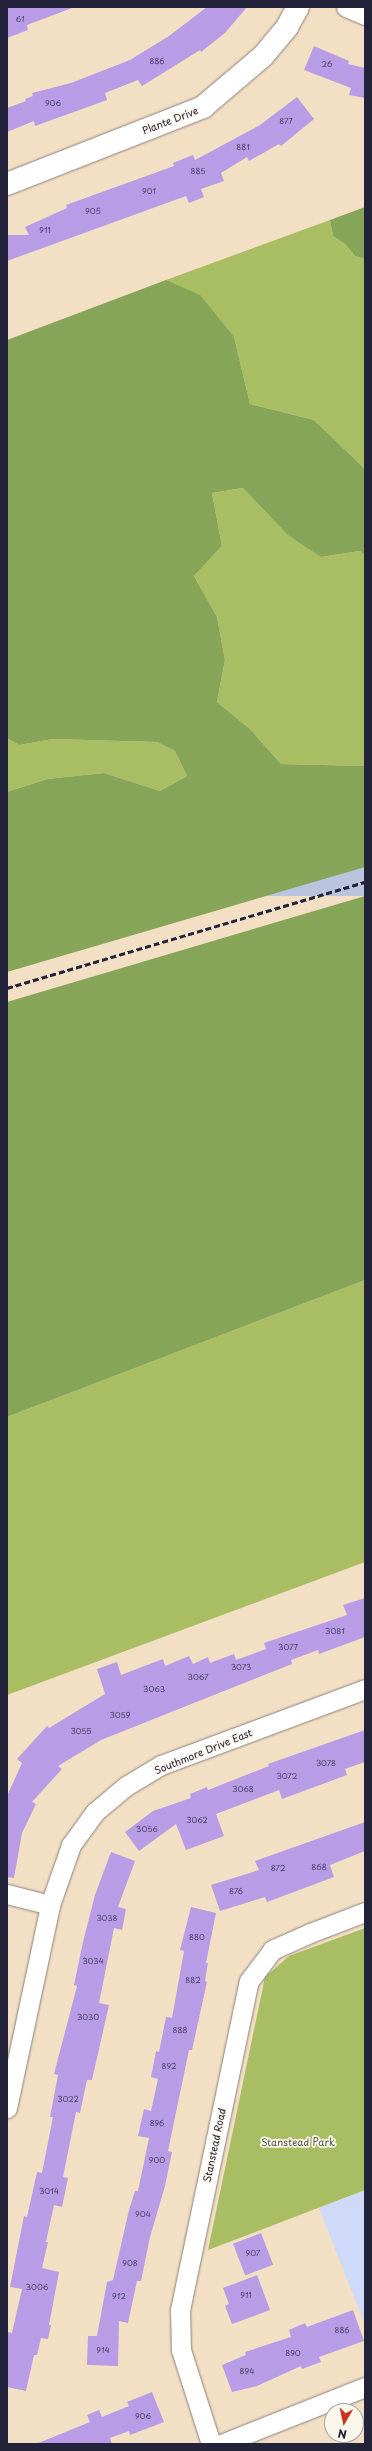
<!DOCTYPE html>
<html>
<head>
<meta charset="utf-8">
<style>
	body { margin:0 }
	#map { position:relative; width:372px; height:2451px; overflow:hidden; background:#f3dfc3; font-family:"Playpen Sans",sans-serif }
	div>[style] { position:absolute }
	[style*='--x'] { left:calc(var(--x)*1px); top:calc(var(--y)*1px); width:calc(var(--w)*1px); rotate:calc(var(--a)*1deg) }
	.built>* { inset:0; background:#cfdaf9 }
	.industrial>* { inset:0; background:#bac4de; transform-origin:0 0 }
	.green>* { inset:0; background:#a9be63 }
	.forest>* { inset:0; background:#86a559 }
	.building>* { inset:0; background:#b99ce6; transform-origin:0 0 }
	.roads { filter:drop-shadow(0 0 1px #8a807f) drop-shadow(0 0 1px #8a807f) }
	.minor>* { height:19px; margin:-9.5px; padding:0 9.5px; transform-origin:9.5px; border-radius:9.5px; background:#fff }
	.tertiary>* { height:22px; margin:-11px; padding:0 11px; transform-origin:11px; border-radius:11px; background:#fff }
	.rail>* { height:3px; margin-top:-1.5px; transform-origin:0; background:repeating-linear-gradient(90deg,#22223b 0 6px,transparent 0 9px) }
	span { translate:-50% -50%; white-space:nowrap; text-align:center; line-height:1.15; -webkit-text-stroke:3.5px #fbf7ec; paint-order:stroke }
	.number-label { font-size:8px; color:#484066 }
	.number-label span { -webkit-text-stroke-width:0 }
	.street-label { font-size:10px; color:#22223b }
	.park-label { font-size:10px; color:#515949 }
	.frame { position:absolute; inset:0; border:8px solid #22223b; pointer-events:none }
	.north { position:absolute; left:324px; top:2403px; width:40px; height:40px; box-sizing:border-box; background:#fbf7ec; border:1px solid #a4a2a5; border-radius:50%; rotate:189deg; font-size:11px; font-weight:700; line-height:16px; text-align:center; color:#22223b }
	.north::after { content:''; display:block; margin:auto; width:14px; height:18px; background:#c8321e; clip-path:polygon(50% 0,100% 100%,50% 72%,0 100%) }
</style>
</head>
<body>
<div id="map">
	<div class="built">
		<i style="clip-path:polygon(365px 2190px,365px 2325px,319px 2208px)"></i>
	</div>
	<div class="industrial">
		<i style="left:365px;top:867px;width:29px;height:373px;rotate:90deg"></i>
	</div>
	<div class="green">
		<i style="clip-path:polygon(330px 220px,333px 236px,345px 244px,355px 256px,365px 259px,365px 469px,314px 420px,250px 404px,234px 337px,166px 280px)"></i>
		<i style="clip-path:polygon(244px 488px,265px 511px,321px 557px,360px 551px,365px 555px,365px 766px,281px 764px,250px 729px,217px 702px,225px 660px,217px 617px,194px 576px,222px 546px,212px 493px)"></i>
		<i style="clip-path:polygon(7px 738px,19px 745px,53px 739px,157px 742px,175px 751px,187px 776px,160px 791px,104px 773px,47px 779px,7px 792px)"></i>
		<i style="clip-path:polygon(365px 1280px,365px 1562px,7px 1695px,7px 1417px)"></i>
		<i style="clip-path:polygon(365px 1928px,365px 2190px,208px 2250px,265px 1977px,289px 1956px)"></i>
	</div>
	<div class="forest">
		<i style="clip-path:polygon(365px 207px,365px 259px,355px 256px,345px 244px,333px 236px,330px 220px)"></i>
		<i style="clip-path:polygon(166px 280px,200px 295px,234px 337px,250px 404px,314px 420px,365px 469px,365px 555px,360px 551px,321px 557px,288px 535px,243px 488px,212px 493px,222px 546px,194px 576px,217px 617px,225px 660px,217px 702px,250px 729px,281px 764px,365px 766px,365px 867px,7px 972px,7px 792px,47px 779px,104px 773px,160px 791px,187px 776px,175px 751px,157px 742px,53px 739px,19px 745px,7px 738px,7px 340px)"></i>
		<i style="clip-path:polygon(365px 896px,365px 1280px,7px 1417px,7px 1002px)"></i>
	</div>
	<div class="building">
		<i style="clip-path:polygon(7px 7px,72px 7px,72px 8px,27px 25px,28px 30px,7px 38px)"></i>
		<i style="clip-path:polygon(207px 7px,247px 7px,225px 33px,201px 52px,200px 50px,142px 86px,138px 80px,105px 93px,107px 100px,35px 126px,34px 121px,7px 132px,7px 108px,26px 101px,25px 99px,33px 96px,32px 93px,71px 83px,130px 60px,169px 36px)"></i>
		<i style="clip-path:polygon(314px 46px,349px 61px,348px 64px,365px 68px,365px 98px,349px 95px,351px 88px,304px 70px)"></i>
		<i style="clip-path:polygon(297px 97px,314px 119px,281px 146px,279px 144px,249px 161px,247px 157px,221px 173px,224px 181px,201px 189px,204px 197px,189px 203px,186px 196px,7px 261px,7px 235px,29px 235px,25px 227px,67px 208px,66px 205px,174px 166px,173px 163px,193px 155px,195px 160px,260px 125px)"></i>
		<i style="clip-path:polygon(365px 1598px,365px 1637px,319px 1654px,318px 1650px,291px 1660px,292px 1664px,101px 1740px,58px 1766px,62px 1769px,32px 1802px,36px 1804px,22px 1833px,14px 1878px,7px 1877px,7px 1796px,22px 1763px,17px 1759px,47px 1726px,49px 1728px,105px 1694px,97px 1669px,117px 1662px,121px 1675px,163px 1659px,165px 1666px,189px 1656px,193px 1664px,208px 1657px,210px 1663px,234px 1654px,236px 1660px,266px 1649px,264px 1643px,347px 1615px,343px 1605px)"></i>
		<i style="clip-path:polygon(365px 1730px,365px 1762px,345px 1769px,347px 1775px,282px 1799px,279px 1790px,216px 1814px,224px 1836px,186px 1850px,176px 1824px,139px 1851px,125px 1832px,153px 1811px,191px 1798px,190px 1794px,207px 1787px,208px 1790px,269px 1766px,268px 1764px)"></i>
		<i style="clip-path:polygon(365px 1822px,365px 1851px,330px 1865px,334px 1877px,267px 1902px,265px 1897px,220px 1911px,211px 1885px,259px 1870px,255px 1861px)"></i>
		<i style="clip-path:polygon(111px 1852px,135px 1861px,118px 1907px,126px 1909px,122px 1930px,114px 1928px,99px 2003px,109px 2005px,92px 2080px,87px 2080px,80px 2113px,76px 2112px,63px 2177px,68px 2178px,62px 2207px,54px 2205px,46px 2242px,48px 2242px,42px 2268px,59px 2272px,49px 2325px,51px 2325px,48px 2339px,41px 2338px,37px 2355px,34px 2355px,26px 2391px,7px 2387px,7px 2332px,12px 2333px,22px 2289px,10px 2287px,24px 2216px,27px 2217px,37px 2172px,42px 2173px,53px 2117px,50px 2117px,58px 2075px,54px 2074px,77px 1986px,74px 1985px,83px 1942px,95px 1895px)"></i>
		<i style="clip-path:polygon(191px 1907px,216px 1913px,206px 1963px,208px 1963px,205px 1981px,207px 1982px,192px 2050px,189px 2050px,168px 2151px,172px 2152px,165px 2186px,150px 2237px,141px 2281px,137px 2281px,128px 2323px,119px 2321px,118px 2366px,87px 2365px,88px 2336px,97px 2336px,107px 2282px,113px 2280px,129px 2210px,135px 2191px,138px 2191px,149px 2138px,138px 2136px,144px 2109px,151px 2111px,158px 2079px,151px 2077px,156px 2051px,159px 2052px,166px 2017px,172px 2018px,184px 1951px,180px 1950px)"></i>
		<i style="left:261px;top:2233px;width:34px;height:30px;rotate:69deg"></i>
		<i style="clip-path:polygon(257px 2275px,270px 2310px,232px 2324px,225px 2306px,229px 2304px,223px 2288px)"></i>
		<i style="clip-path:polygon(353px 2310px,364px 2341px,319px 2357px,321px 2362px,302px 2369px,301px 2366px,257px 2386px,232px 2392px,222px 2365px,246px 2355px,245px 2352px,291px 2337px,289px 2330px,305px 2323px,307px 2327px)"></i>
		<i style="clip-path:polygon(152px 2392px,164px 2422px,130px 2435px,129px 2431px,110px 2438px,112px 2444px,36px 2444px,90px 2422px,87px 2415px,99px 2410px,102px 2417px,129px 2406px,127px 2402px)"></i>
	</div>
	<div class="roads">
		<div class="minor">
			<i style="--x:346;--y:7;--w:21;--a:23"></i>
			<i style="--x:7;--y:1894;--w:44;--a:14.3"></i>
			<i style="--x:7;--y:2108;--w:208;--a:-78"></i>
			<i style="--x:50;--y:1905;--w:64;--a:-70.7"></i>
			<i style="--x:71;--y:1845;--w:41;--a:-54"></i>
			<i style="--x:95;--y:1812;--w:40;--a:-40"></i>
			<i style="--x:126;--y:1786;--w:41;--a:-31"></i>
			<i style="--x:161;--y:1765;--w:218;--a:-20.4"></i>
			<i style="--x:211;--y:2444;--w:99;--a:-107.7"></i>
			<i style="--x:181;--y:2350;--w:40;--a:-91.4"></i>
			<i style="--x:180;--y:2310;--w:336;--a:-78.2"></i>
			<i style="--x:249;--y:1981;--w:39;--a:-53"></i>
			<i style="--x:272;--y:1950;--w:42;--a:-24.1"></i>
			<i style="--x:310;--y:1933;--w:59;--a:-20.9"></i>
			<i style="--x:221;--y:2444;--w:155;--a:-21.6"></i>
		</div>
		<div class="tertiary">
			<i style="--x:7;--y:184;--w:211;--a:-21.4"></i>
			<i style="--x:203;--y:107;--w:79;--a:-40.4"></i>
			<i style="--x:263;--y:56;--w:38;--a:-50"></i>
			<i style="--x:287;--y:27;--w:23;--a:-61"></i>
		</div>
	</div>
	<div class="rail">
		<i style="--x:7;--y:988;--w:373;--a:-16.5"></i>
	</div>
	<div class="number-label">
		<span style="left:20px;top:20px">61</span>
		<span style="left:157px;top:62px">886</span>
		<span style="left:327px;top:65px">26</span>
		<span style="left:53px;top:104px">906</span>
		<span style="left:286px;top:122px">877</span>
		<span style="left:243px;top:148px">881</span>
		<span style="left:198px;top:172px">885</span>
		<span style="left:149px;top:192px">901</span>
		<span style="left:93px;top:212px">905</span>
		<span style="left:45px;top:231px">911</span>
		<span style="left:335px;top:1632px">3081</span>
		<span style="left:288px;top:1648px">3077</span>
		<span style="left:241px;top:1668px">3073</span>
		<span style="left:198px;top:1678px">3067</span>
		<span style="left:154px;top:1690px">3063</span>
		<span style="left:120px;top:1716px">3059</span>
		<span style="left:81px;top:1732px">3055</span>
		<span style="left:326px;top:1764px">3078</span>
		<span style="left:287px;top:1777px">3072</span>
		<span style="left:243px;top:1790px">3068</span>
		<span style="left:197px;top:1821px">3062</span>
		<span style="left:147px;top:1830px">3056</span>
		<span style="left:319px;top:1868px">868</span>
		<span style="left:278px;top:1869px">872</span>
		<span style="left:236px;top:1892px">876</span>
		<span style="left:107px;top:1919px">3038</span>
		<span style="left:197px;top:1938px">880</span>
		<span style="left:93px;top:1962px">3034</span>
		<span style="left:193px;top:1981px">882</span>
		<span style="left:88px;top:2018px">3030</span>
		<span style="left:180px;top:2031px">888</span>
		<span style="left:169px;top:2067px">892</span>
		<span style="left:68px;top:2100px">3022</span>
		<span style="left:157px;top:2124px">896</span>
		<span style="left:157px;top:2161px">900</span>
		<span style="left:49px;top:2192px">3014</span>
		<span style="left:143px;top:2215px">904</span>
		<span style="left:253px;top:2254px">907</span>
		<span style="left:130px;top:2264px">908</span>
		<span style="left:37px;top:2288px">3006</span>
		<span style="left:246px;top:2296px">911</span>
		<span style="left:119px;top:2297px">912</span>
		<span style="left:342px;top:2331px">886</span>
		<span style="left:103px;top:2351px">914</span>
		<span style="left:293px;top:2354px">890</span>
		<span style="left:247px;top:2372px">894</span>
		<span style="left:143px;top:2417px">906</span>
	</div>
	<div class="street-label">
		<span style="left:170px;top:120px;rotate:-21deg">Plante Drive</span>
		<span style="left:203px;top:1751px;rotate:-22deg">Southmore Drive East</span>
		<span style="left:214px;top:2145px;rotate:-78deg">Stanstead Road</span>
	</div>
	<div class="park-label">
		<span style="left:298px;top:2142px">Stanstead Park</span>
	</div>
	<div class="frame"></div>
	<div class="north">N</div>
</div>
</body>
</html>
